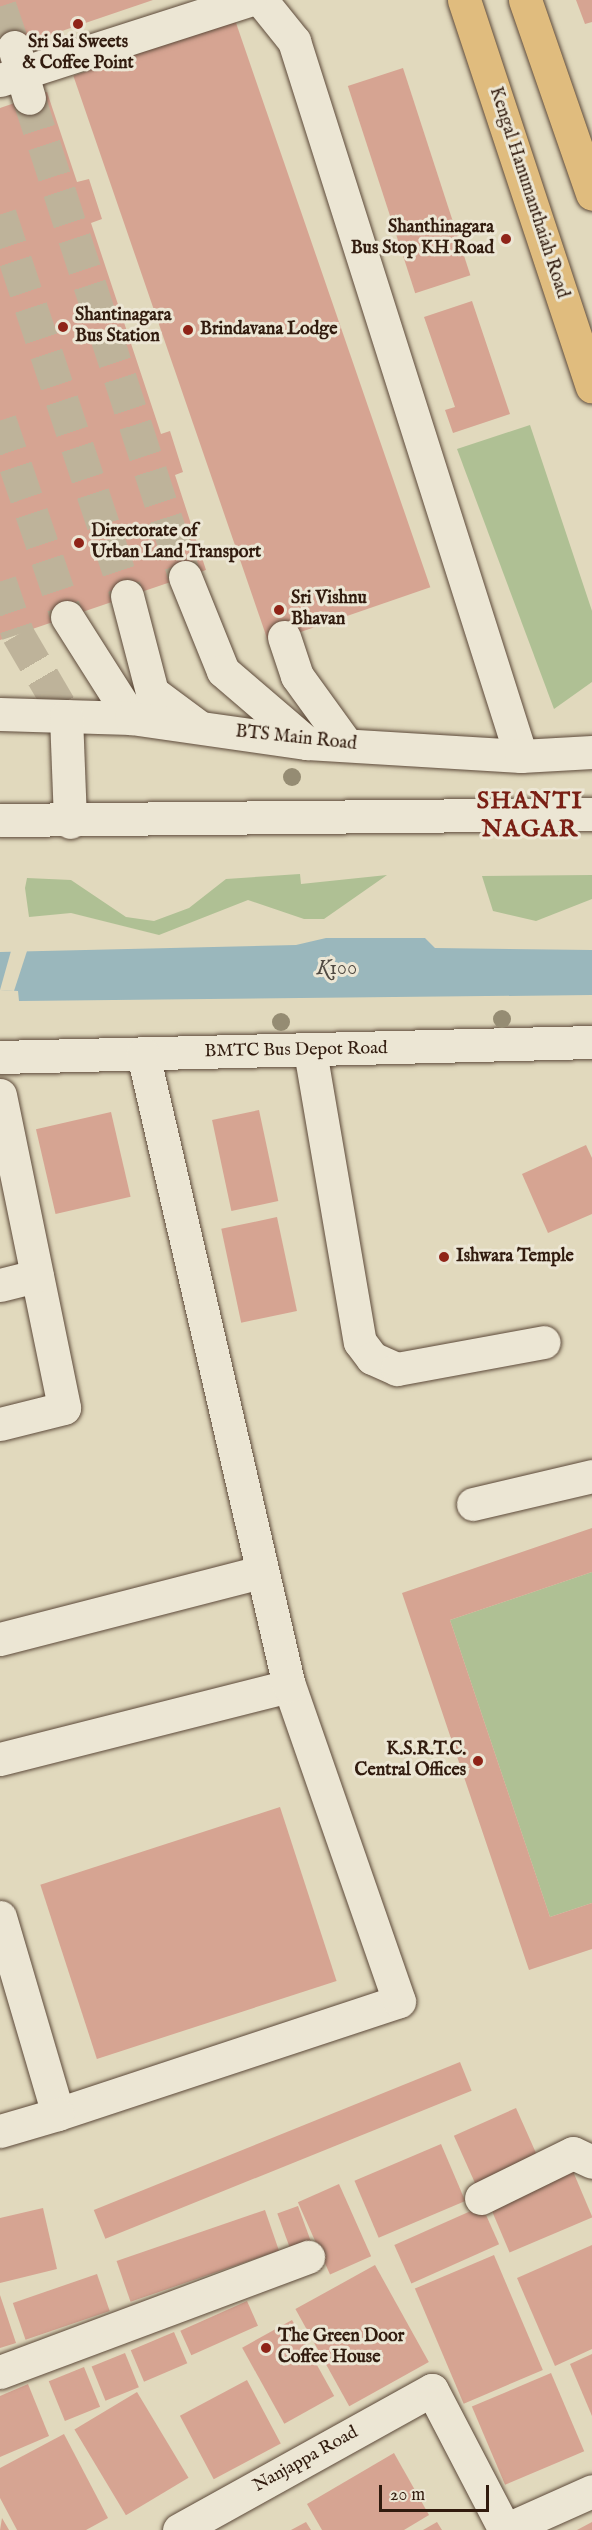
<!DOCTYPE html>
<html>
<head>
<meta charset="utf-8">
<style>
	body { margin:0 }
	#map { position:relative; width:592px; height:2530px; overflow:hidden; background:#e1d9bd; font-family:"IM FELL English",serif }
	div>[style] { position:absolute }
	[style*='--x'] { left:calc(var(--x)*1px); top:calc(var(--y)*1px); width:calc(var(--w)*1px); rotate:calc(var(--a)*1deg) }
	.green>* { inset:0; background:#afc094 }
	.water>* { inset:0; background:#9ab7bc }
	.pier>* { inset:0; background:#e1d9bd }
	.building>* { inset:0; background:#d6a492; transform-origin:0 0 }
	.minor-tunnel>* { height:33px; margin-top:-16.5px; transform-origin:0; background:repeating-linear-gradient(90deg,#beb39a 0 33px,transparent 0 49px) }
	.roads { filter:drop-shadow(0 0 2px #5d4a3a) drop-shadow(0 0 2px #5d4a3a) }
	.minor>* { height:33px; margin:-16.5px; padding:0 16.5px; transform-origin:16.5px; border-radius:16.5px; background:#ece6d4 }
	.major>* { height:33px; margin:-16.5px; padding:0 16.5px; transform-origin:16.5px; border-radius:16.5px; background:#e0bc7e }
	.trees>* { width:18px; height:18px; margin:-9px; border-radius:50%; background:#958c73 }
	.dots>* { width:16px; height:16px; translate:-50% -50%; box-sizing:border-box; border:3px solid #ece6d4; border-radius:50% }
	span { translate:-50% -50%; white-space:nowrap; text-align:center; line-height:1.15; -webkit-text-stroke:6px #ece6d4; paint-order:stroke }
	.poi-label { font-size:18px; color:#311b0e; font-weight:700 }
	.right { translate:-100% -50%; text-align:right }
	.left { translate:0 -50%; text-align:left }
	.street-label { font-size:18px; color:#311b0e }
	.water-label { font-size:20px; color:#504a42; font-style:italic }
	.district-label { font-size:24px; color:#7a1f14; font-weight:700; letter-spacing:1.5px }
	.scale { position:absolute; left:379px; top:2485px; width:110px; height:27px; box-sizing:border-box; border:3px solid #311b0e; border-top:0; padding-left:8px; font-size:18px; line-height:21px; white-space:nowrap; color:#311b0e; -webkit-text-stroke:4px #ece6d4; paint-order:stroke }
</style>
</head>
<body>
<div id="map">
	<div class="green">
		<i style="clip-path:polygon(530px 425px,592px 611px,592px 682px,554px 709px,457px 449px)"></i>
		<i style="clip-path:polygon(300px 874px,301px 884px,387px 875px,324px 919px,304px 919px,248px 900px,159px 935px,71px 913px,29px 917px,25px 888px,27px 878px,71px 880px,126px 917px,154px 921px,189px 908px,226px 879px)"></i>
		<i style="clip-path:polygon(592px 875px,592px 899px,536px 921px,493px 911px,482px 876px)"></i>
		<i style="clip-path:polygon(592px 1572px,592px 1903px,550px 1917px,450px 1620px)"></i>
	</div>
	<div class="water">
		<i style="clip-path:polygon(326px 938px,425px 938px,435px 948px,592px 950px,592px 995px,19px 1001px,18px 991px,0 990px,0 952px,296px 945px)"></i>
	</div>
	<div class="pier">
		<i style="clip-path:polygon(11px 951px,27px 951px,14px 991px,0 990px)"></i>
	</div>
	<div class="building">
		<i style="clip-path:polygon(0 0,153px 0,0 52px)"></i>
		<i style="clip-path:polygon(576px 0,592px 0,592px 22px,585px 24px)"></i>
		<i style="left:235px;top:20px;width:600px;height:171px;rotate:71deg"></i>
		<i style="left:403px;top:68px;width:218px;height:58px;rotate:72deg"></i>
		<i style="clip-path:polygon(47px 92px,77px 182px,89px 179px,102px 219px,91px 223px,161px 434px,170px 431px,183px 472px,175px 475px,206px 570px,0 640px,0 108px)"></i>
		<i style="clip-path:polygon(472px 301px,510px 414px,453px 433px,445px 410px,455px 407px,424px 317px)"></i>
		<i style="left:259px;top:1110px;width:93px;height:48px;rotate:78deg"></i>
		<i style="left:111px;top:1112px;width:87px;height:77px;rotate:77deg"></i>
		<i style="clip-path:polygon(586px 1145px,592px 1158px,592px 1214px,548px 1233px,522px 1174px)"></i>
		<i style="left:277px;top:1217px;width:96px;height:57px;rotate:78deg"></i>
		<i style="clip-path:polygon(592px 1528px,592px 1572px,450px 1620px,550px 1917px,592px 1903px,592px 1949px,529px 1970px,402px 1593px)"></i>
		<i style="left:280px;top:1807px;width:183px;height:252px;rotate:72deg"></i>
		<i style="left:460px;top:2062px;width:31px;height:395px;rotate:68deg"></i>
		<i style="left:516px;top:2108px;width:59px;height:68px;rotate:66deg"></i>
		<i style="left:441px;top:2144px;width:62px;height:94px;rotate:67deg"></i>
		<i style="left:569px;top:2162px;width:60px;height:90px;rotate:67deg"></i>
		<i style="left:339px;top:2184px;width:79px;height:45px;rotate:66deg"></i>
		<i style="left:298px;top:2206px;width:37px;height:22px;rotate:70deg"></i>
		<i style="left:482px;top:2206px;width:42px;height:96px;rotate:66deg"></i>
		<i style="clip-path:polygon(43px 2208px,57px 2269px,0 2283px,0 2218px)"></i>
		<i style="left:265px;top:2210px;width:43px;height:157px;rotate:71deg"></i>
		<i style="clip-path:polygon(592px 2245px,592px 2349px,555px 2366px,517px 2278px)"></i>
		<i style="left:494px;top:2255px;width:125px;height:86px;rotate:67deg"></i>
		<i style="left:375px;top:2265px;width:111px;height:91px;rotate:61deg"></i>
		<i style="left:97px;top:2274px;width:39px;height:89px;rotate:71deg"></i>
		<i style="clip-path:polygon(0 2295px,16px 2343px,0 2348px)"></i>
		<i style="left:247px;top:2301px;width:27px;height:73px;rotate:66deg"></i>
		<i style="left:292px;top:2320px;width:87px;height:57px;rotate:61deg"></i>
		<i style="left:174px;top:2332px;width:34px;height:47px;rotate:67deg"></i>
		<i style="left:125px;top:2353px;width:37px;height:36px;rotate:68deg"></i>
		<i style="clip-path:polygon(592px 2354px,592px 2416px,570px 2364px)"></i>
		<i style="left:84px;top:2367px;width:43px;height:38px;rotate:68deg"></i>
		<i style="left:551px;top:2373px;width:85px;height:86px;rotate:67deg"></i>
		<i style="left:247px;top:2380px;width:72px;height:76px;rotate:62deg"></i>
		<i style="clip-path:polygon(28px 2384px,49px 2436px,0 2457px,0 2396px)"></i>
		<i style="left:137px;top:2392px;width:100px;height:73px;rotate:59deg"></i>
		<i style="clip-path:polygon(64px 2434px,108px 2518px,86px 2530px,17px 2530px,0 2498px,0 2468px)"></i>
		<i style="clip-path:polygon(394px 2453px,429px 2515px,404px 2530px,322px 2530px,307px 2504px)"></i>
		<i style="clip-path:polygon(2px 2518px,9px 2530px,0 2530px)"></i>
		<i style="clip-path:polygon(306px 2522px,311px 2530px,291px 2530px)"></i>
		<i style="clip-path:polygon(437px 2522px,442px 2530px,423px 2530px)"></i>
		<i style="clip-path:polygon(592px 2522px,592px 2530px,577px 2530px)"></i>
	</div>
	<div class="minor-tunnel">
		<i style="--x:0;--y:6;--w:43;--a:71.1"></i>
		<i style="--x:29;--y:98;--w:504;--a:71.96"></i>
		<i style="--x:0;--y:214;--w:403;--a:71.6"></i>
		<i style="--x:0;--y:420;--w:208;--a:71.2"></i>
		<i style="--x:0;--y:581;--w:56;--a:71.2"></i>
		<i style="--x:18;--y:634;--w:95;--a:59.7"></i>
	</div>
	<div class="roads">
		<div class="minor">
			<i style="--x:261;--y:0;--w:53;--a:51.2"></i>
			<i style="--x:294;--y:41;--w:750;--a:72.39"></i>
			<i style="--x:14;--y:47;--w:53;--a:73.6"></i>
			<i style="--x:0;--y:80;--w:262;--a:-17.8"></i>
			<i style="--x:185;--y:577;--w:101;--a:68"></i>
			<i style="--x:223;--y:671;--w:111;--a:40.6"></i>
			<i style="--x:127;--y:596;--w:99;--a:75.4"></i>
			<i style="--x:152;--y:692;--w:57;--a:36.5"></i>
			<i style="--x:67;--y:617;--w:120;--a:57.6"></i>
			<i style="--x:284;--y:637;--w:41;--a:71.6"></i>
			<i style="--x:297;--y:676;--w:85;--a:54.1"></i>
			<i style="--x:0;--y:714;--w:131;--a:1.7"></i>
			<i style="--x:131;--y:718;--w:178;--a:8.1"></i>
			<i style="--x:307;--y:743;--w:214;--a:3.5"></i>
			<i style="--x:521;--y:756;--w:71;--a:-3.2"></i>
			<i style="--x:66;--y:716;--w:106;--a:87.8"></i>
			<i style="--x:0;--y:820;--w:592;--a:-0.58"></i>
			<i style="--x:310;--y:1051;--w:295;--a:80.3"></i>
			<i style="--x:360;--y:1342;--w:20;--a:53"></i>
			<i style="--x:372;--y:1358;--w:27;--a:24"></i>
			<i style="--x:397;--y:1369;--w:149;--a:-10.4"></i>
			<i style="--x:0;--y:1057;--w:592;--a:-1.45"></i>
			<i style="--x:0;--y:1095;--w:319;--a:78.4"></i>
			<i style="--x:64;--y:1408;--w:66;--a:166"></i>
			<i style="--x:0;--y:1285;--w:38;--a:-14"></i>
			<i style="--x:473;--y:1504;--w:122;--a:-13.2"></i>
			<i style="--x:0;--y:1639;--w:269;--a:-14.4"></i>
			<i style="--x:0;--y:1759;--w:298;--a:-14.2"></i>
			<i style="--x:0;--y:1917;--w:205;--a:73.6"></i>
			<i style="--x:58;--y:2114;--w:359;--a:-18.3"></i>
			<i style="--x:399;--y:2001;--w:334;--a:-109.2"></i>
			<i style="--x:289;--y:1686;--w:649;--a:-103.01"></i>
			<i style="--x:0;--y:2131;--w:60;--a:-16.3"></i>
			<i style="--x:481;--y:2198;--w:102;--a:-26.1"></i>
			<i style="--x:573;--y:2153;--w:21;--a:25"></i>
			<i style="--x:0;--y:2372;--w:329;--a:-20.5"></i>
			<i style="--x:179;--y:2530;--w:289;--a:-29"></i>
			<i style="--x:432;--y:2390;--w:158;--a:62.5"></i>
			<i style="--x:505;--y:2530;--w:95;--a:-24.1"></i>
		</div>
		<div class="major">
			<i style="--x:464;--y:0;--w:407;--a:71.7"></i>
			<i style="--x:525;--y:0;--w:205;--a:70.9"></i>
		</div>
	</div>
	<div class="trees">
		<i style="left:292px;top:777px"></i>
		<i style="left:502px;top:1019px"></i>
		<i style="left:281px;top:1022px"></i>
	</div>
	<div class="dots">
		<i style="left:78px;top:24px;background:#8f2418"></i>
		<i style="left:506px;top:239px;background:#8f2418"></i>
		<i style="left:63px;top:327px;background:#8f2418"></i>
		<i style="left:188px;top:330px;background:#8f2418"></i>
		<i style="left:79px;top:543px;background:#8f2418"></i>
		<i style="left:279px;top:610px;background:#8f2418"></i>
		<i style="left:444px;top:1257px;background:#8f2418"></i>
		<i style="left:478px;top:1761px;background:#8f2418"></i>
		<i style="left:266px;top:2348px;background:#8f2418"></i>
	</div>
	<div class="poi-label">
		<span style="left:78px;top:54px">Sri Sai Sweets<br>&amp; Coffee Point</span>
		<span class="right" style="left:494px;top:239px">Shanthinagara<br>Bus Stop KH Road</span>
		<span class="left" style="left:75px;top:327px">Shantinagara<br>Bus Station</span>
		<span class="left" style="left:200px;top:330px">Brindavana Lodge</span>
		<span class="left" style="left:91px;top:543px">Directorate of<br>Urban Land Transport</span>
		<span class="left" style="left:291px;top:610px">Sri Vishnu<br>Bhavan</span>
		<span class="left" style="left:456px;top:1257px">Ishwara Temple</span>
		<span class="right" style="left:466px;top:1761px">K.S.R.T.C.<br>Central Offices</span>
		<span class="left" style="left:278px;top:2348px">The Green Door<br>Coffee House</span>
	</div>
	<div class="street-label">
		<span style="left:528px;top:193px;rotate:72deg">Kengal Hanumanthaiah Road</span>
		<span style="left:296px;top:739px;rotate:6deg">BTS Main Road</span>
		<span style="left:296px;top:1051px;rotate:-1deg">BMTC Bus Depot Road</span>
		<span style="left:306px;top:2460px;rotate:-29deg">Nanjappa Road</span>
	</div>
	<div class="water-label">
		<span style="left:337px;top:968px">K100</span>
	</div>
	<div class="district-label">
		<span style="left:530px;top:816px">SHANTI<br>NAGAR</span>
	</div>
	<div class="scale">20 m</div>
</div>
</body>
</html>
